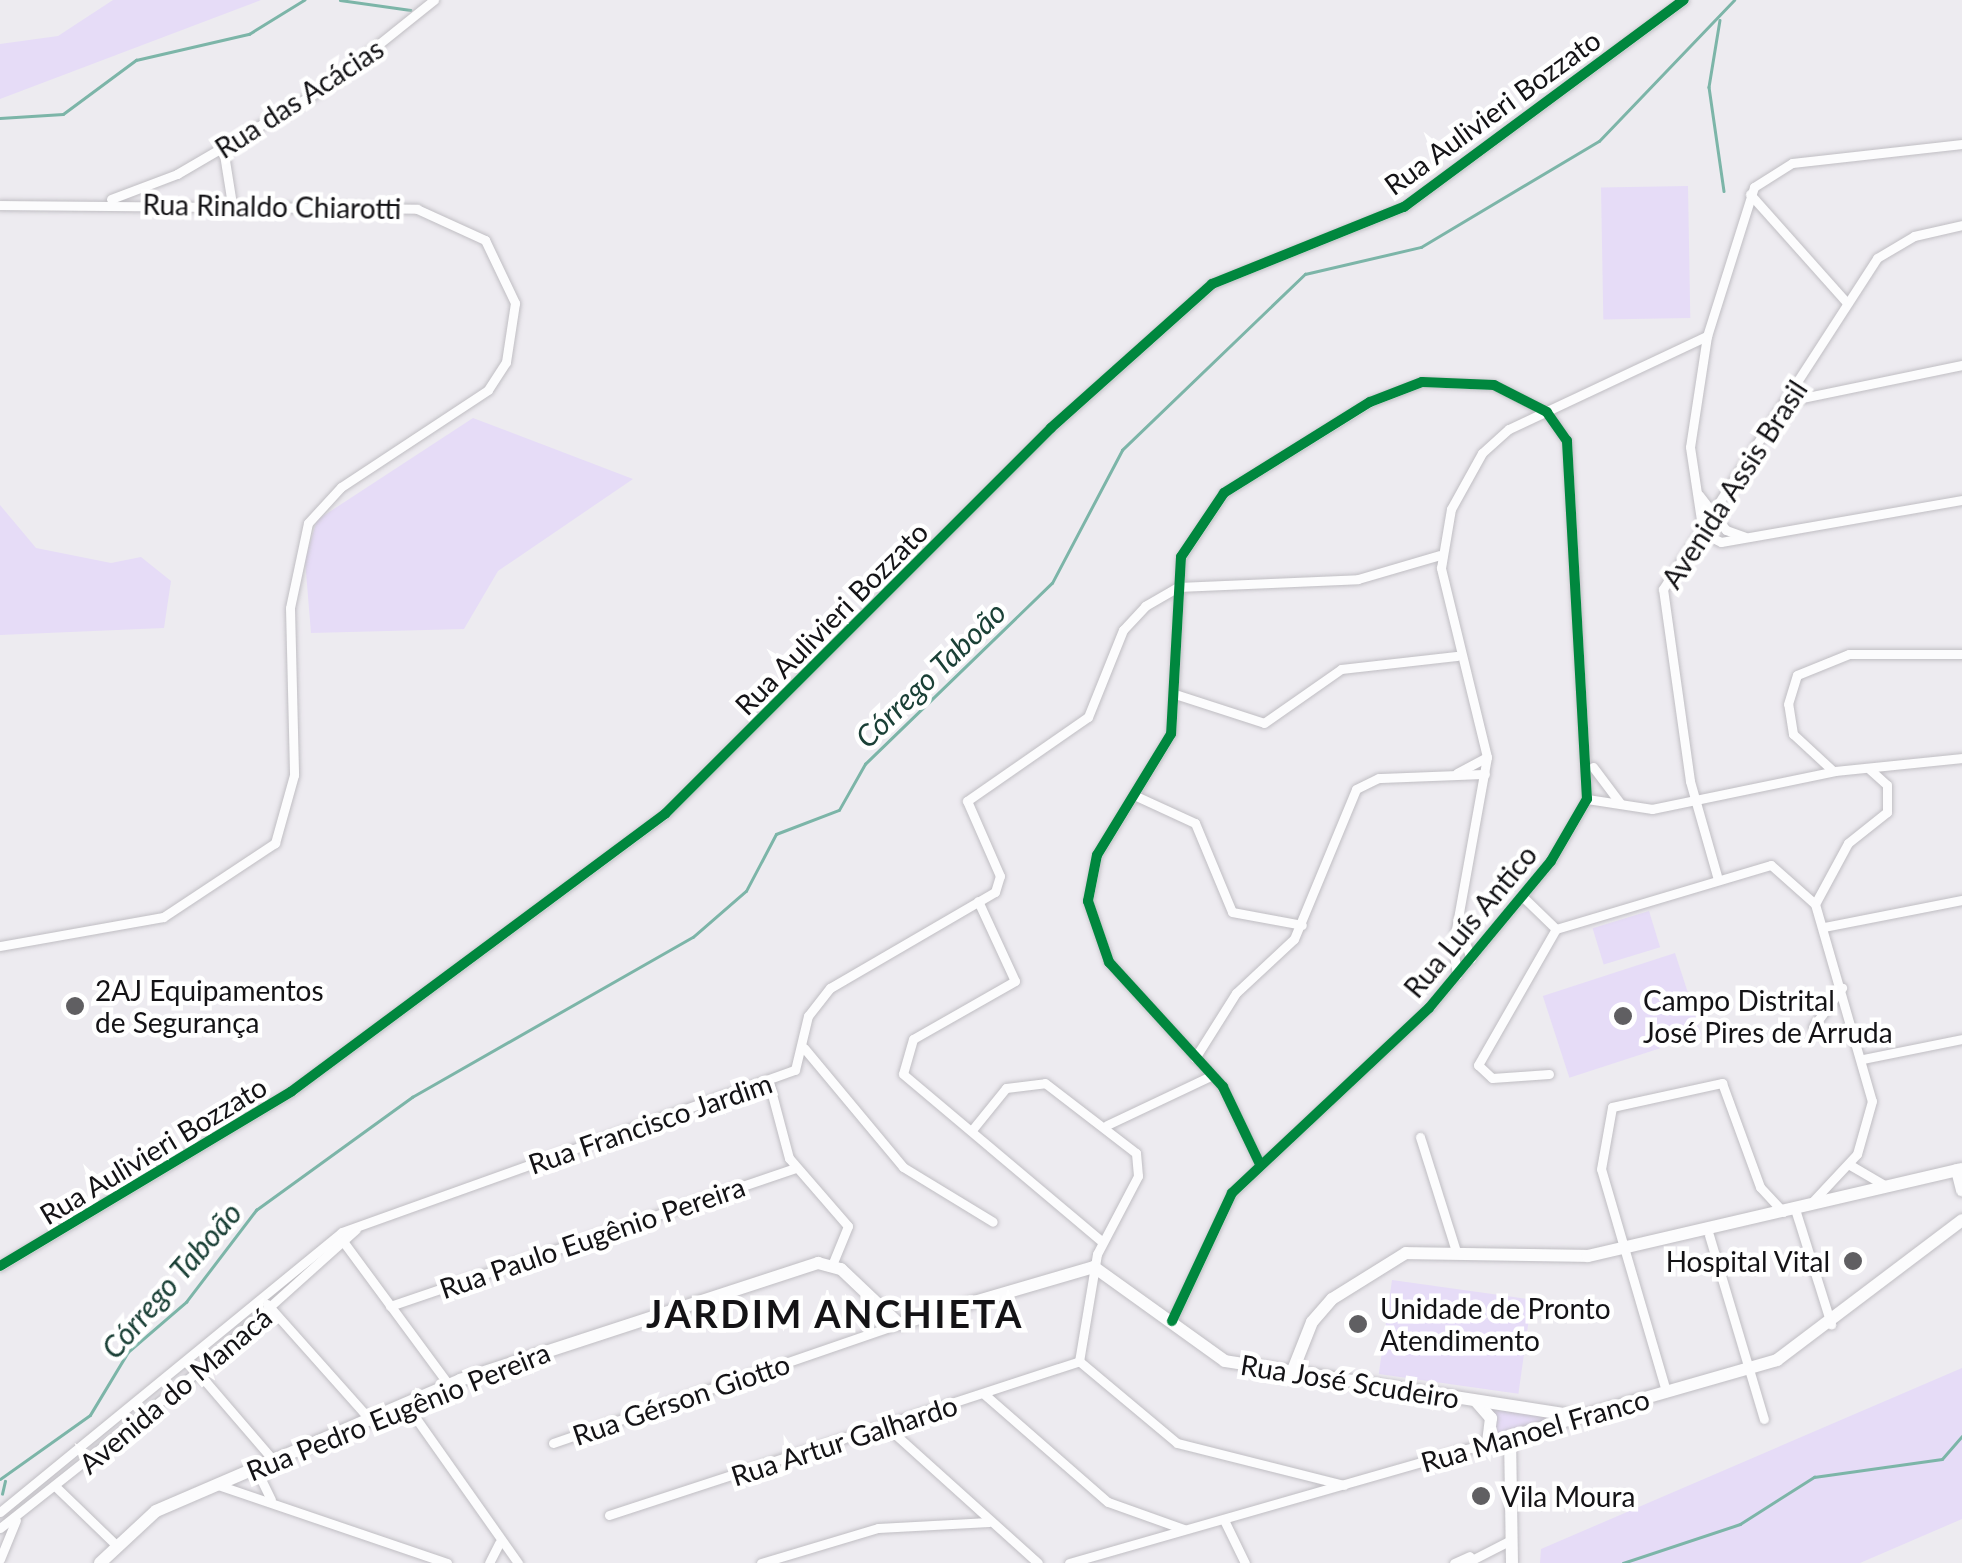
<!DOCTYPE html>
<html>
<head>
<meta charset="utf-8">
<style>
	body { margin:0 }
	#map { position:relative; width:1962px; height:1563px; overflow:hidden; background:#edebf0; font-family:Lato,sans-serif }
	div>[style] { position:absolute }
	[style*='--x'] { left:calc(var(--x)*1px); top:calc(var(--y)*1px); width:calc(var(--w)*1px); rotate:calc(var(--a)*1deg) }
	.green>* { inset:0; background:#e6dcf7; transform-origin:0 0 }
	.stream>* { height:2.5px; margin:-1.25px; padding:0 1.25px; transform-origin:1.25px; border-radius:1.25px; background:#7cb5a8 }
	.roads { filter:drop-shadow(0 0 2px #c0bec3) drop-shadow(0 0 2px #c0bec3) }
	.street>* { height:9px; margin:-4.5px; padding:0 4.5px; transform-origin:4.5px; border-radius:4.5px; background:#fcfcfd }
	.secondary>* { height:12px; margin:-6px; padding:0 6px; transform-origin:6px; border-radius:6px; background:#fcfcfd }
	.cycleway>* { height:10px; margin:-5px; padding:0 5px; transform-origin:5px; border-radius:5px; background:#00873e }
	.dots>* { width:28px; height:28px; translate:-50% -50%; box-sizing:border-box; border:5px solid #fff; border-radius:50% }
	span { translate:-50% -50%; white-space:nowrap; text-align:center; line-height:1.15; -webkit-text-stroke:9px #fff; paint-order:stroke }
	.street-label { font-size:28px; color:#141316 }
	.poi-label { font-size:28px; color:#141316 }
	.left { translate:0 -50%; text-align:left }
	.right { translate:-100% -50%; text-align:right }
	.water-label { font-size:30px; color:#1a4036; font-style:italic }
	.district-label { font-size:38px; color:#141316; font-weight:700; letter-spacing:2.5px }
</style>
</head>
<body>
<div id="map">
	<div class="green">
		<i style="clip-path:polygon(113px 0,261px 0,0 99px,0 44px,58px 36px)"></i>
		<i style="left:1688px;top:186px;width:132px;height:87px;rotate:89deg"></i>
		<i style="clip-path:polygon(473px 418px,633px 479px,498px 571px,464px 629px,311px 633px,305px 560px,317px 520px)"></i>
		<i style="clip-path:polygon(0 505px,36px 548px,111px 563px,141px 557px,171px 581px,164px 628px,0 635px)"></i>
		<i style="left:1649px;top:911px;width:38px;height:59px;rotate:73deg"></i>
		<i style="left:1675px;top:953px;width:86px;height:139px;rotate:72deg"></i>
		<i style="left:1392px;top:1280px;width:141px;height:95px;rotate:8deg"></i>
		<i style="clip-path:polygon(1962px 1368px,1962px 1519px,1860px 1563px,1540px 1563px,1541px 1549px)"></i>
		<i style="clip-path:polygon(1491px 1406px,1555px 1417px,1495px 1437px)"></i>
	</div>
	<div class="stream">
		<i style="--x:340;--y:0;--w:71;--a:8.1"></i>
		<i style="--x:1720;--y:20;--w:68;--a:99.3"></i>
		<i style="--x:1709;--y:87;--w:105;--a:81.8"></i>
		<i style="--x:0;--y:118;--w:63;--a:-3.6"></i>
		<i style="--x:63;--y:114;--w:91;--a:-36.5"></i>
		<i style="--x:136;--y:60;--w:116;--a:-13"></i>
		<i style="--x:249;--y:34;--w:65;--a:-31.7"></i>
		<i style="--x:0;--y:1479;--w:110;--a:-35.4"></i>
		<i style="--x:90;--y:1415;--w:74;--a:-58.9"></i>
		<i style="--x:128;--y:1352;--w:77;--a:-40.8"></i>
		<i style="--x:186;--y:1302;--w:116;--a:-52.7"></i>
		<i style="--x:256;--y:1210;--w:193;--a:-35.9"></i>
		<i style="--x:412;--y:1097;--w:323;--a:-29.7"></i>
		<i style="--x:693;--y:937;--w:70;--a:-41"></i>
		<i style="--x:746;--y:891;--w:64;--a:-62.2"></i>
		<i style="--x:776;--y:834;--w:67;--a:-20.9"></i>
		<i style="--x:839;--y:810;--w:53;--a:-60.5"></i>
		<i style="--x:865;--y:764;--w:260;--a:-44.1"></i>
		<i style="--x:1052;--y:583;--w:150;--a:-62.2"></i>
		<i style="--x:1122;--y:450;--w:254;--a:-43.9"></i>
		<i style="--x:1305;--y:274;--w:119;--a:-13.1"></i>
		<i style="--x:1421;--y:247;--w:207;--a:-30.8"></i>
		<i style="--x:1599;--y:141;--w:195;--a:-46.2"></i>
		<i style="--x:2;--y:1494;--w:13;--a:-77"></i>
		<i style="--x:1623;--y:1563;--w:123;--a:-18.4"></i>
		<i style="--x:1740;--y:1524;--w:88;--a:-32.4"></i>
		<i style="--x:1814;--y:1477;--w:129;--a:-8"></i>
		<i style="--x:1942;--y:1459;--w:30;--a:-49"></i>
	</div>
	<div class="roads">
		<div class="street">
			<i style="--x:1962;--y:144;--w:171;--a:173.6"></i>
			<i style="--x:1792;--y:163;--w:45;--a:147.7"></i>
			<i style="--x:1754;--y:187;--w:156;--a:107.5"></i>
			<i style="--x:1707;--y:336;--w:112;--a:98.7"></i>
			<i style="--x:1690;--y:447;--w:87;--a:81.4"></i>
			<i style="--x:1703;--y:533;--w:20;--a:27"></i>
			<i style="--x:1721;--y:542;--w:245;--a:-9.9"></i>
			<i style="--x:223;--y:148;--w:57;--a:80.9"></i>
			<i style="--x:1750;--y:194;--w:146;--a:48.3"></i>
			<i style="--x:111;--y:199;--w:71;--a:-20.7"></i>
			<i style="--x:177;--y:174;--w:170;--a:-30.3"></i>
			<i style="--x:324;--y:88;--w:141;--a:-38.7"></i>
			<i style="--x:0;--y:205;--w:417;--a:0.5"></i>
			<i style="--x:417;--y:209;--w:75;--a:24.5"></i>
			<i style="--x:485;--y:240;--w:70;--a:64.5"></i>
			<i style="--x:515;--y:303;--w:60;--a:98.7"></i>
			<i style="--x:506;--y:362;--w:33;--a:123"></i>
			<i style="--x:488;--y:390;--w:176;--a:146.6"></i>
			<i style="--x:341;--y:487;--w:49;--a:132.5"></i>
			<i style="--x:308;--y:523;--w:87;--a:102"></i>
			<i style="--x:290;--y:608;--w:167;--a:88.6"></i>
			<i style="--x:294;--y:775;--w:71;--a:105.6"></i>
			<i style="--x:275;--y:843;--w:134;--a:146.5"></i>
			<i style="--x:163;--y:917;--w:166;--a:169.9"></i>
			<i style="--x:1788;--y:401;--w:178;--a:-11.7"></i>
			<i style="--x:1699;--y:495;--w:44;--a:52.4"></i>
			<i style="--x:1726;--y:530;--w:20;--a:20"></i>
			<i style="--x:1178;--y:695;--w:90;--a:18"></i>
			<i style="--x:1264;--y:723;--w:94;--a:-35"></i>
			<i style="--x:1341;--y:669;--w:116;--a:-6.4"></i>
			<i style="--x:1593;--y:767;--w:45;--a:53.1"></i>
			<i style="--x:1832;--y:770;--w:53;--a:-137.3"></i>
			<i style="--x:1793;--y:734;--w:30;--a:-99"></i>
			<i style="--x:1788;--y:704;--w:30;--a:-73"></i>
			<i style="--x:1797;--y:675;--w:56;--a:-22"></i>
			<i style="--x:1849;--y:654;--w:113;--a:0"></i>
			<i style="--x:1457;--y:773;--w:34;--a:-28"></i>
			<i style="--x:1136;--y:796;--w:65;--a:24.6"></i>
			<i style="--x:1195;--y:823;--w:96;--a:67.4"></i>
			<i style="--x:1232;--y:912;--w:71;--a:10.5"></i>
			<i style="--x:1587;--y:799;--w:66;--a:8.7"></i>
			<i style="--x:1652;--y:809;--w:187;--a:-11.7"></i>
			<i style="--x:1835;--y:771;--w:128;--a:-5.8"></i>
			<i style="--x:1717;--y:876;--w:99;--a:-105.9"></i>
			<i style="--x:1690;--y:781;--w:194;--a:-98"></i>
			<i style="--x:1663;--y:589;--w:394;--a:-57.1"></i>
			<i style="--x:1877;--y:258;--w:43;--a:-30.7"></i>
			<i style="--x:1914;--y:236;--w:49;--a:-12.9"></i>
			<i style="--x:1523;--y:897;--w:46;--a:44.1"></i>
			<i style="--x:978;--y:901;--w:88;--a:65.2"></i>
			<i style="--x:1015;--y:981;--w:117;--a:150.4"></i>
			<i style="--x:913;--y:1039;--w:36;--a:106"></i>
			<i style="--x:903;--y:1074;--w:259;--a:40.1"></i>
			<i style="--x:1815;--y:904;--w:69;--a:-61.6"></i>
			<i style="--x:1848;--y:843;--w:50;--a:-38.5"></i>
			<i style="--x:1887;--y:812;--w:27;--a:-90"></i>
			<i style="--x:1887;--y:785;--w:24;--a:-138"></i>
			<i style="--x:1458;--y:923;--w:38;--a:70"></i>
			<i style="--x:1824;--y:927;--w:141;--a:-11.1"></i>
			<i style="--x:1457;--y:975;--w:29;--a:-98"></i>
			<i style="--x:1453;--y:946;--w:192;--a:-79.8"></i>
			<i style="--x:1487;--y:757;--w:195;--a:-103.7"></i>
			<i style="--x:1441;--y:568;--w:60;--a:-80.4"></i>
			<i style="--x:1451;--y:509;--w:64;--a:-61"></i>
			<i style="--x:1482;--y:453;--w:36;--a:-42"></i>
			<i style="--x:1509;--y:429;--w:219;--a:-25.2"></i>
			<i style="--x:1813;--y:1027;--w:49;--a:-53.4"></i>
			<i style="--x:804;--y:1048;--w:155;--a:50.2"></i>
			<i style="--x:903;--y:1167;--w:105;--a:31.4"></i>
			<i style="--x:1195;--y:1058;--w:77;--a:-57.8"></i>
			<i style="--x:1236;--y:993;--w:79;--a:-43"></i>
			<i style="--x:1294;--y:939;--w:162;--a:-67.5"></i>
			<i style="--x:1356;--y:789;--w:25;--a:-26"></i>
			<i style="--x:1379;--y:778;--w:106;--a:-2.2"></i>
			<i style="--x:1863;--y:1059;--w:101;--a:-11.4"></i>
			<i style="--x:1549;--y:1074;--w:57;--a:176"></i>
			<i style="--x:1492;--y:1078;--w:19;--a:-137"></i>
			<i style="--x:1478;--y:1065;--w:157;--a:-60.2"></i>
			<i style="--x:1556;--y:929;--w:224;--a:-16.6"></i>
			<i style="--x:1771;--y:865;--w:59;--a:41.6"></i>
			<i style="--x:1815;--y:904;--w:205;--a:73.9"></i>
			<i style="--x:1872;--y:1101;--w:55;--a:105.8"></i>
			<i style="--x:1857;--y:1154;--w:64;--a:133.1"></i>
			<i style="--x:769;--y:1083;--w:78;--a:75.1"></i>
			<i style="--x:789;--y:1158;--w:90;--a:49.1"></i>
			<i style="--x:848;--y:1226;--w:42;--a:112.3"></i>
			<i style="--x:1107;--y:1125;--w:117;--a:-25.3"></i>
			<i style="--x:972;--y:1130;--w:54;--a:-51"></i>
			<i style="--x:1006;--y:1088;--w:39;--a:-7"></i>
			<i style="--x:1045;--y:1083;--w:115;--a:37.6"></i>
			<i style="--x:1136;--y:1153;--w:23;--a:85"></i>
			<i style="--x:1138;--y:1176;--w:88;--a:117.7"></i>
			<i style="--x:1097;--y:1254;--w:109;--a:99.5"></i>
			<i style="--x:1420;--y:1137;--w:120;--a:72.5"></i>
			<i style="--x:1850;--y:1165;--w:42;--a:30.3"></i>
			<i style="--x:1795;--y:1209;--w:121;--a:72.6"></i>
			<i style="--x:1709;--y:1235;--w:192;--a:73.4"></i>
			<i style="--x:345;--y:1244;--w:175;--a:53.6"></i>
			<i style="--x:0;--y:1266;--w:340;--a:-30.9"></i>
			<i style="--x:292;--y:1091;--w:465;--a:-36.6"></i>
			<i style="--x:665;--y:814;--w:546;--a:-45"></i>
			<i style="--x:1051;--y:428;--w:216;--a:-41.8"></i>
			<i style="--x:1212;--y:284;--w:207;--a:-21.9"></i>
			<i style="--x:1404;--y:207;--w:348;--a:-36.5"></i>
			<i style="--x:267;--y:1304;--w:158;--a:48.3"></i>
			<i style="--x:390;--y:1306;--w:428;--a:-18.8"></i>
			<i style="--x:1172;--y:1321;--w:141;--a:-64.9"></i>
			<i style="--x:1232;--y:1193;--w:270;--a:-43.2"></i>
			<i style="--x:1429;--y:1008;--w:191;--a:-50.3"></i>
			<i style="--x:1551;--y:861;--w:72;--a:-59.9"></i>
			<i style="--x:1587;--y:799;--w:359;--a:-93.2"></i>
			<i style="--x:1567;--y:441;--w:35;--a:-125"></i>
			<i style="--x:1547;--y:412;--w:59;--a:-153"></i>
			<i style="--x:1494;--y:385;--w:72;--a:-177.6"></i>
			<i style="--x:1422;--y:382;--w:56;--a:159"></i>
			<i style="--x:1370;--y:402;--w:172;--a:148.1"></i>
			<i style="--x:1224;--y:493;--w:77;--a:123.9"></i>
			<i style="--x:1181;--y:557;--w:177;--a:93.2"></i>
			<i style="--x:1171;--y:734;--w:142;--a:121.4"></i>
			<i style="--x:1097;--y:855;--w:47;--a:101.1"></i>
			<i style="--x:1088;--y:901;--w:65;--a:71"></i>
			<i style="--x:1109;--y:962;--w:169;--a:47.6"></i>
			<i style="--x:1223;--y:1087;--w:83;--a:64.4"></i>
			<i style="--x:188;--y:1361;--w:133;--a:49.3"></i>
			<i style="--x:1079;--y:1361;--w:128;--a:39.9"></i>
			<i style="--x:1177;--y:1443;--w:172;--a:14.1"></i>
			<i style="--x:1666;--y:1391;--w:231;--a:-106.3"></i>
			<i style="--x:1601;--y:1169;--w:63;--a:-79.9"></i>
			<i style="--x:1612;--y:1107;--w:113;--a:-12.3"></i>
			<i style="--x:1722;--y:1083;--w:111;--a:69.9"></i>
			<i style="--x:1760;--y:1187;--w:34;--a:47"></i>
			<i style="--x:984;--y:1394;--w:164;--a:41.1"></i>
			<i style="--x:1108;--y:1502;--w:81;--a:19.6"></i>
			<i style="--x:408;--y:1407;--w:191;--a:54.8"></i>
			<i style="--x:887;--y:1427;--w:203;--a:42"></i>
			<i style="--x:553;--y:1443;--w:366;--a:-19"></i>
			<i style="--x:256;--y:1469;--w:34;--a:64"></i>
			<i style="--x:218;--y:1485;--w:242;--a:18.8"></i>
			<i style="--x:55;--y:1486;--w:82;--a:44"></i>
			<i style="--x:0;--y:1512;--w:442;--a:-39.3"></i>
			<i style="--x:342;--y:1232;--w:481;--a:-19.7"></i>
			<i style="--x:795;--y:1070;--w:56;--a:-76.5"></i>
			<i style="--x:808;--y:1016;--w:36;--a:-52"></i>
			<i style="--x:830;--y:988;--w:191;--a:-30.2"></i>
			<i style="--x:995;--y:892;--w:17;--a:-73"></i>
			<i style="--x:1000;--y:876;--w:82;--a:-113.7"></i>
			<i style="--x:967;--y:801;--w:147;--a:-34.8"></i>
			<i style="--x:1088;--y:717;--w:94;--a:-68.1"></i>
			<i style="--x:1123;--y:630;--w:33;--a:-47"></i>
			<i style="--x:1145;--y:606;--w:38;--a:-30"></i>
			<i style="--x:1178;--y:587;--w:180;--a:-2.5"></i>
			<i style="--x:1358;--y:579;--w:85;--a:-16.3"></i>
			<i style="--x:609;--y:1515;--w:495;--a:-18.1"></i>
			<i style="--x:1224;--y:1520;--w:48;--a:64"></i>
			<i style="--x:0;--y:1528;--w:253;--a:-38.4"></i>
			<i style="--x:198;--y:1371;--w:212;--a:-41.9"></i>
			<i style="--x:0;--y:1559;--w:42;--a:-67.7"></i>
			<i style="--x:489;--y:1563;--w:22;--a:-63"></i>
			<i style="--x:761;--y:1563;--w:122;--a:-16.7"></i>
			<i style="--x:878;--y:1528;--w:111;--a:-3.1"></i>
			<i style="--x:1069;--y:1563;--w:436;--a:-16"></i>
			<i style="--x:1454;--y:1563;--w:17;--a:-24"></i>
			<i style="--x:1466;--y:1563;--w:51;--a:-27.1"></i>
		</div>
		<div class="secondary">
			<i style="--x:1957;--y:1170;--w:21;--a:76"></i>
			<i style="--x:1291;--y:1375;--w:57;--a:-68.4"></i>
			<i style="--x:1312;--y:1322;--w:30;--a:-49"></i>
			<i style="--x:1332;--y:1299;--w:87;--a:-31.9"></i>
			<i style="--x:1406;--y:1253;--w:182;--a:0.9"></i>
			<i style="--x:1588;--y:1256;--w:384;--a:-13.1"></i>
			<i style="--x:1476;--y:1401;--w:23;--a:49"></i>
			<i style="--x:1491;--y:1418;--w:25;--a:97"></i>
			<i style="--x:1488;--y:1443;--w:301;--a:-16"></i>
			<i style="--x:1777;--y:1360;--w:232;--a:-37.1"></i>
			<i style="--x:1510;--y:1436;--w:127;--a:89.1"></i>
			<i style="--x:100;--y:1563;--w:76;--a:-42.9"></i>
			<i style="--x:156;--y:1511;--w:331;--a:-23.3"></i>
			<i style="--x:460;--y:1380;--w:377;--a:-18.1"></i>
			<i style="--x:818;--y:1263;--w:24;--a:15"></i>
			<i style="--x:841;--y:1269;--w:80;--a:43.5"></i>
			<i style="--x:899;--y:1324;--w:203;--a:-16.3"></i>
			<i style="--x:1094;--y:1267;--w:161;--a:35.7"></i>
			<i style="--x:1225;--y:1361;--w:356;--a:8.9"></i>
		</div>
	</div>
	<div class="cycleway">
		<i style="--x:0;--y:1266;--w:340;--a:-30.9"></i>
		<i style="--x:292;--y:1091;--w:465;--a:-36.6"></i>
		<i style="--x:665;--y:814;--w:546;--a:-45"></i>
		<i style="--x:1051;--y:428;--w:216;--a:-41.8"></i>
		<i style="--x:1212;--y:284;--w:207;--a:-21.9"></i>
		<i style="--x:1404;--y:207;--w:348;--a:-36.5"></i>
		<i style="--x:1172;--y:1321;--w:141;--a:-64.9"></i>
		<i style="--x:1232;--y:1193;--w:270;--a:-43.2"></i>
		<i style="--x:1429;--y:1008;--w:191;--a:-50.3"></i>
		<i style="--x:1551;--y:861;--w:72;--a:-59.9"></i>
		<i style="--x:1587;--y:799;--w:359;--a:-93.2"></i>
		<i style="--x:1567;--y:441;--w:35;--a:-125"></i>
		<i style="--x:1547;--y:412;--w:59;--a:-153"></i>
		<i style="--x:1494;--y:385;--w:72;--a:-177.6"></i>
		<i style="--x:1422;--y:382;--w:56;--a:159"></i>
		<i style="--x:1370;--y:402;--w:172;--a:148.1"></i>
		<i style="--x:1224;--y:493;--w:77;--a:123.9"></i>
		<i style="--x:1181;--y:557;--w:177;--a:93.2"></i>
		<i style="--x:1171;--y:734;--w:142;--a:121.4"></i>
		<i style="--x:1097;--y:855;--w:47;--a:101.1"></i>
		<i style="--x:1088;--y:901;--w:65;--a:71"></i>
		<i style="--x:1109;--y:962;--w:169;--a:47.6"></i>
		<i style="--x:1223;--y:1087;--w:83;--a:64.4"></i>
	</div>
	<div class="dots">
		<i style="left:75px;top:1006px;background:#605f62"></i>
		<i style="left:1623px;top:1016px;background:#605f62"></i>
		<i style="left:1853px;top:1261px;background:#605f62"></i>
		<i style="left:1358px;top:1324px;background:#605f62"></i>
		<i style="left:1481px;top:1496px;background:#605f62"></i>
	</div>
	<div class="street-label">
		<span style="left:299px;top:98px;rotate:-33deg">Rua das Acácias</span>
		<span style="left:1492px;top:112px;rotate:-36deg">Rua Aulivieri Bozzato</span>
		<span style="left:272px;top:206px;rotate:1deg">Rua Rinaldo Chiarotti</span>
		<span style="left:1734px;top:484px;rotate:-57deg">Avenida Assis Brasil</span>
		<span style="left:831px;top:618px;rotate:-45deg">Rua Aulivieri Bozzato</span>
		<span style="left:1470px;top:921px;rotate:-50deg">Rua Luís Antico</span>
		<span style="left:650px;top:1123px;rotate:-19deg">Rua Francisco Jardim</span>
		<span style="left:153px;top:1150px;rotate:-31deg">Rua Aulivieri Bozzato</span>
		<span style="left:592px;top:1237px;rotate:-19deg">Rua Paulo Eugênio Pereira</span>
		<span style="left:1350px;top:1381px;rotate:9deg">Rua José Scudeiro</span>
		<span style="left:175px;top:1390px;rotate:-40deg">Avenida do Manacá</span>
		<span style="left:681px;top:1399px;rotate:-19deg">Rua Gérson Giotto</span>
		<span style="left:398px;top:1411px;rotate:-22deg">Rua Pedro Eugênio Pereira</span>
		<span style="left:1535px;top:1430px;rotate:-16deg">Rua Manoel Franco</span>
		<span style="left:844px;top:1440px;rotate:-18deg">Rua Artur Galhardo</span>
	</div>
	<div class="poi-label">
		<span class="left" style="left:95px;top:1006px">2AJ Equipamentos<br>de Segurança</span>
		<span class="left" style="left:1643px;top:1016px">Campo Distrital<br>José Pires de Arruda</span>
		<span class="right" style="left:1830px;top:1261px">Hospital Vital</span>
		<span class="left" style="left:1380px;top:1324px">Unidade de Pronto<br>Atendimento</span>
		<span class="left" style="left:1501px;top:1496px">Vila Moura</span>
	</div>
	<div class="water-label">
		<span style="left:930px;top:674px;rotate:-44deg">Córrego Taboão</span>
		<span style="left:171px;top:1280px;rotate:-49deg">Córrego Taboão</span>
	</div>
	<div class="district-label">
		<span style="left:835px;top:1314px">JARDIM ANCHIETA</span>
	</div>
</div>
</body>
</html>
